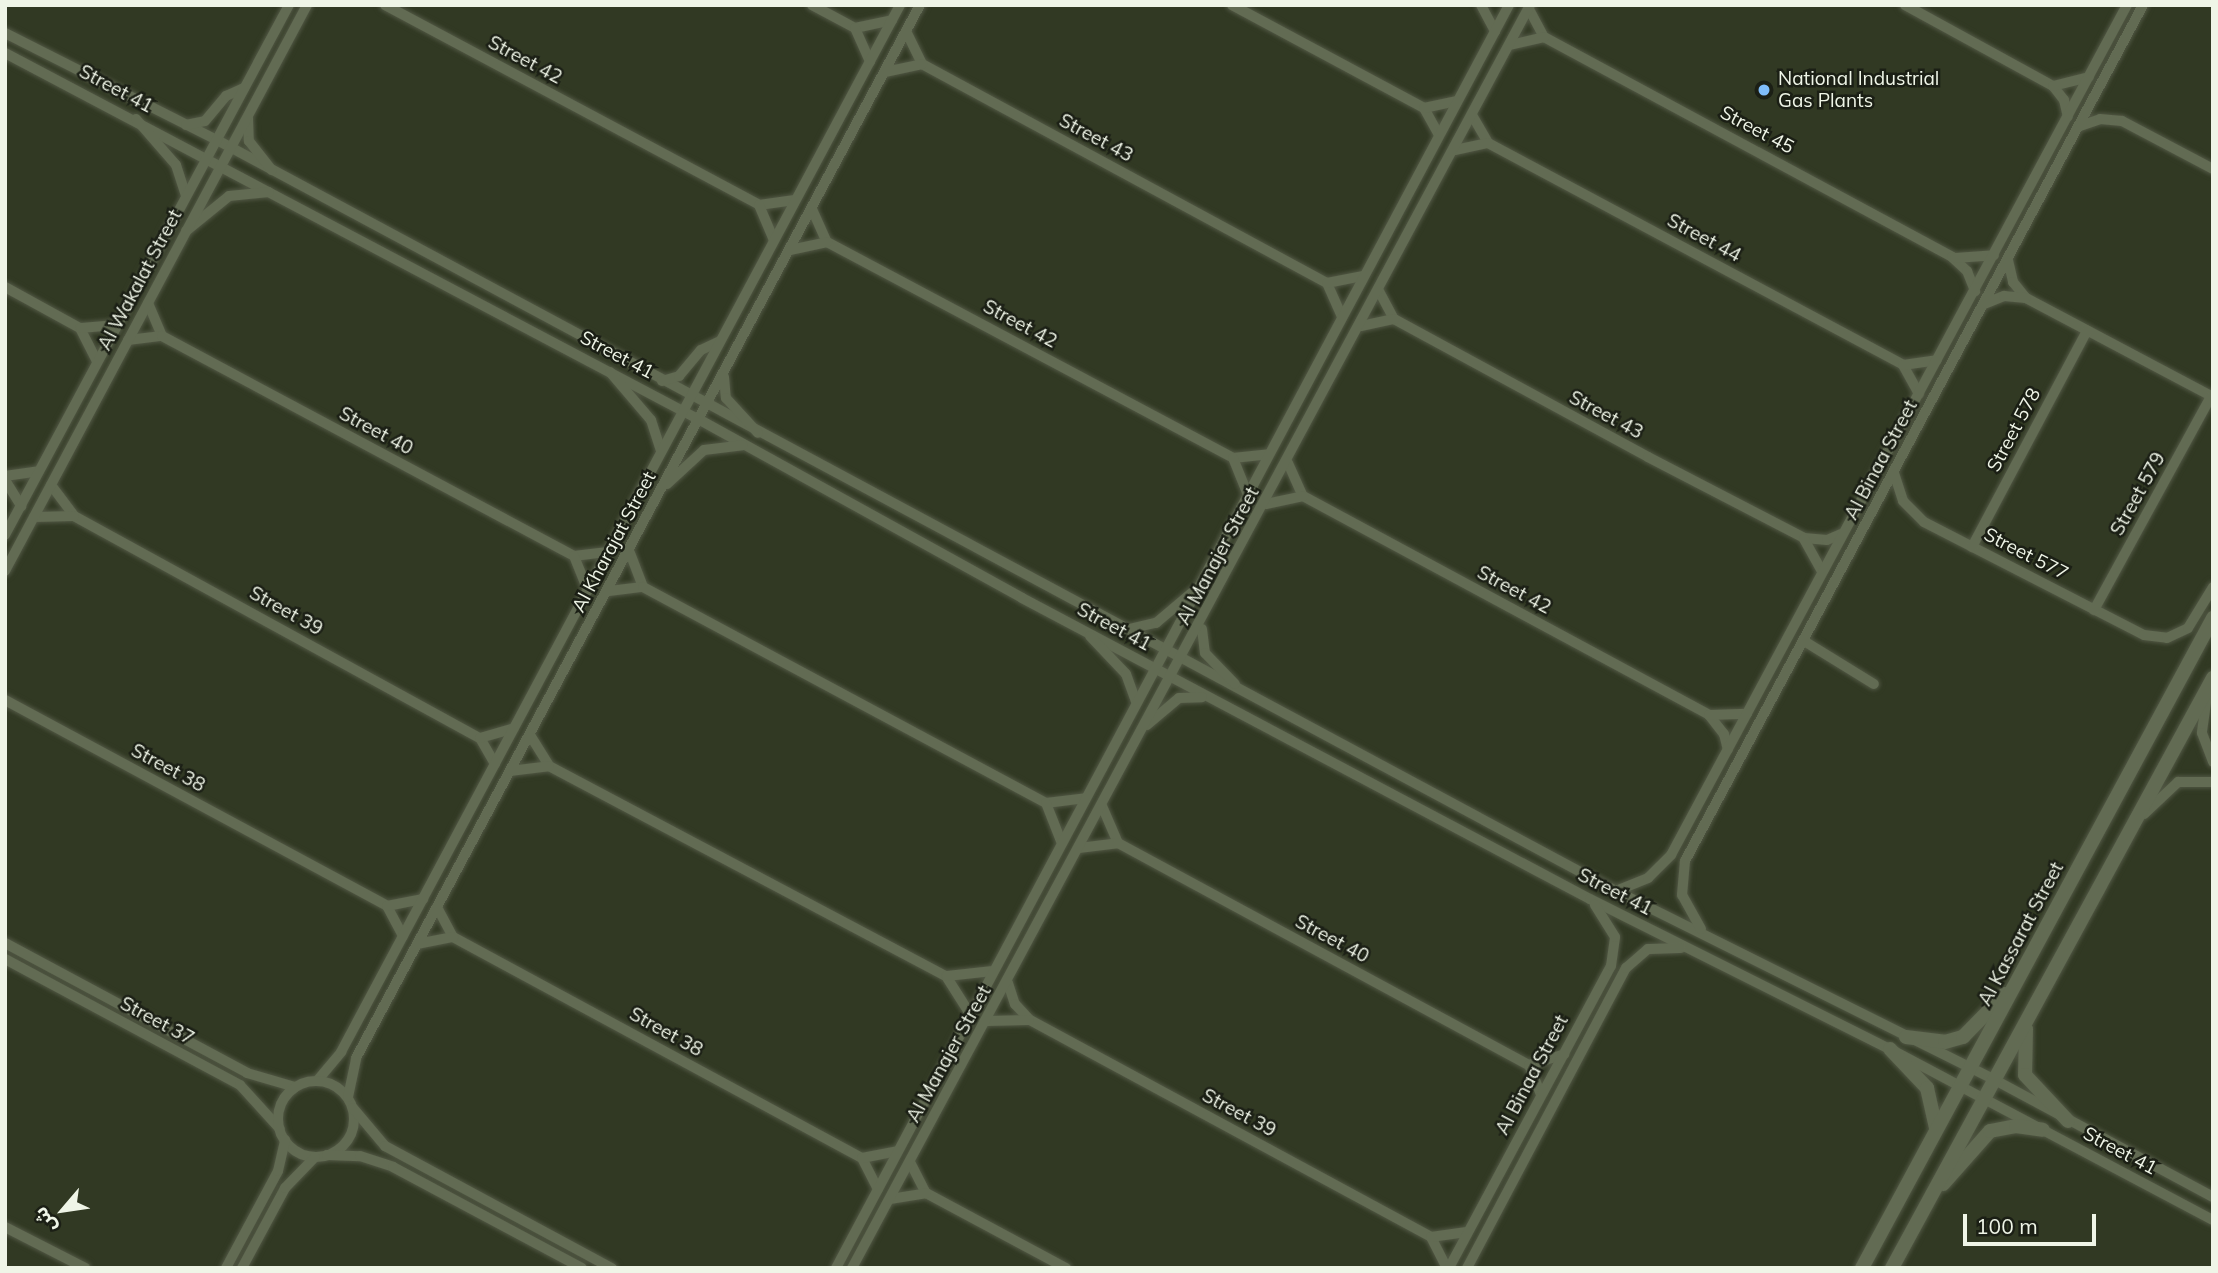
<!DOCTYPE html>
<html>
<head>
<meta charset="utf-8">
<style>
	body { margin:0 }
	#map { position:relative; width:2218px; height:1273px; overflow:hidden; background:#313923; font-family:Mulish,"Noto Sans Arabic",sans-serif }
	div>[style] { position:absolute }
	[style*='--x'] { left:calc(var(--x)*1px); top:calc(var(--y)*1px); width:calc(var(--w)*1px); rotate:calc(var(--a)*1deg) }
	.roads { filter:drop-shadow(0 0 2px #515744) drop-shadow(0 0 2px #515744) }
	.street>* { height:10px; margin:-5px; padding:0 5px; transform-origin:5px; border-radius:5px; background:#626b53 }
	.street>.ring { margin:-5px; padding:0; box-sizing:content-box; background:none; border:10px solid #626b53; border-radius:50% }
	.secondary>* { height:14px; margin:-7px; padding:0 7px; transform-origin:7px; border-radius:7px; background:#626b53 }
	.dots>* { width:19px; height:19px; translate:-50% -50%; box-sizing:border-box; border:4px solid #1b1f15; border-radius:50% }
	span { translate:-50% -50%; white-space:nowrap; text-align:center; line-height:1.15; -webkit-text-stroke:5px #1b1f15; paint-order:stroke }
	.street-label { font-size:19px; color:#eff5e7 }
	.poi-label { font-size:19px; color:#eff5e7 }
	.left { translate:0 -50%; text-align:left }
	.frame { position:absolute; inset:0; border:7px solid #eff5e7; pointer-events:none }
	.north { position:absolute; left:28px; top:1175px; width:70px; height:70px; -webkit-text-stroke:5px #1b1f15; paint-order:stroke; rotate:241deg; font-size:19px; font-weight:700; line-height:28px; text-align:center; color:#eff5e7 }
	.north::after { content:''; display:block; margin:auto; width:24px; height:32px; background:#eff5e7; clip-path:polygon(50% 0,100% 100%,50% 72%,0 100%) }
	.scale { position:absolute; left:1963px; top:1214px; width:133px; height:32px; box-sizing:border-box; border:4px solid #eff5e7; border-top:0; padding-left:9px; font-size:21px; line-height:24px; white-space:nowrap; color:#eff5e7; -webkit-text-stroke:5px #1b1f15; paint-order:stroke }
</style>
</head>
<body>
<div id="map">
	<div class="roads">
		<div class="street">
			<i style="--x:385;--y:5;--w:424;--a:28.1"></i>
			<i style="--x:759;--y:205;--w:36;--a:-8"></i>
			<i style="--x:812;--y:5;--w:49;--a:28.1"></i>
			<i style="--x:855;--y:28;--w:38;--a:-12"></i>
			<i style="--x:1232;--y:5;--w:218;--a:28.2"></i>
			<i style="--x:1424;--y:108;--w:31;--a:61"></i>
			<i style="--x:1481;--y:5;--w:30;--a:62"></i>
			<i style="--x:1905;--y:5;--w:169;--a:28.7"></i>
			<i style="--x:2053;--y:86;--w:18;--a:52"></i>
			<i style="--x:2064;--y:100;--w:17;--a:77"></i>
			<i style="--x:1529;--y:9;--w:32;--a:62"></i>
			<i style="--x:1544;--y:37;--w:464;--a:28.3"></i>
			<i style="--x:1952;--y:257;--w:21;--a:43"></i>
			<i style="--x:1967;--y:271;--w:22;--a:68"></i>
			<i style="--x:855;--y:28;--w:37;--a:66"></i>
			<i style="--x:906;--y:31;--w:37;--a:64"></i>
			<i style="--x:922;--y:64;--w:460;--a:28.4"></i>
			<i style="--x:1327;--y:283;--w:36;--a:66"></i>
			<i style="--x:5;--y:33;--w:237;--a:26.8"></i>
			<i style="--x:217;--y:140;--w:1588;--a:28.23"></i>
			<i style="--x:1616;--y:891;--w:421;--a:26.5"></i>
			<i style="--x:1993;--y:1079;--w:250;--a:28.2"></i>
			<i style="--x:1510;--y:45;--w:35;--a:-13"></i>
			<i style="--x:5;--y:53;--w:786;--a:27.84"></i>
			<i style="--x:700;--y:420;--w:368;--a:28.9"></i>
			<i style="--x:1022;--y:598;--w:643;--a:27.92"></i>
			<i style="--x:1590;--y:899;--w:335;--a:26.6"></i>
			<i style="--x:1890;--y:1049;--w:365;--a:27.9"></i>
			<i style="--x:885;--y:72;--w:38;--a:-12"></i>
			<i style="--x:2053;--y:86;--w:37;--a:-14"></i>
			<i style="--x:1424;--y:108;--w:34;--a:-12"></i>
			<i style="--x:1472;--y:115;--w:32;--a:60"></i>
			<i style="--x:1488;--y:143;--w:471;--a:28.1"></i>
			<i style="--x:1903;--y:365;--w:33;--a:61"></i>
			<i style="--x:248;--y:118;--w:23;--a:88"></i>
			<i style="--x:249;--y:141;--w:37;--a:52"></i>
			<i style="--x:136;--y:119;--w:61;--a:49"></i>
			<i style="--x:176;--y:165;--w:32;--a:72"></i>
			<i style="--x:186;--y:125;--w:19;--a:-12"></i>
			<i style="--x:205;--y:121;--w:33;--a:-50"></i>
			<i style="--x:226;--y:96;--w:20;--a:-24"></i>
			<i style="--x:2080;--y:126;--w:21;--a:-19"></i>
			<i style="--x:2100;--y:119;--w:22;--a:5"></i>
			<i style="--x:2122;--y:121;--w:103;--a:27.8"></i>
			<i style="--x:1455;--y:150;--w:34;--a:-12"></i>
			<i style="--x:759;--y:205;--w:38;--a:67"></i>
			<i style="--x:812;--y:209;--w:36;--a:66"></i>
			<i style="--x:827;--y:242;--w:460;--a:28"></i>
			<i style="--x:1233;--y:458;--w:36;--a:-6"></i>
			<i style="--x:186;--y:231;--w:55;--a:-39.1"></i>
			<i style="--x:229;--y:196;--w:40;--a:-5.7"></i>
			<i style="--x:790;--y:250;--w:38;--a:-12"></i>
			<i style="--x:1955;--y:258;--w:39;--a:-4"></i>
			<i style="--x:2008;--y:260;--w:23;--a:77"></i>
			<i style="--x:2013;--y:282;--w:21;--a:51"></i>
			<i style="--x:2026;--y:298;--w:212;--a:27.9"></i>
			<i style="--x:1327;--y:283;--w:37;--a:-11"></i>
			<i style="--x:5;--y:287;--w:85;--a:28.7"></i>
			<i style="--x:80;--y:328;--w:38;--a:63"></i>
			<i style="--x:1379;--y:291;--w:32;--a:62"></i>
			<i style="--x:1394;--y:319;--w:289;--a:28.5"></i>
			<i style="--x:1648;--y:457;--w:176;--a:27.4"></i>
			<i style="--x:1804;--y:538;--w:23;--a:5"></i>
			<i style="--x:1827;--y:540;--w:15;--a:-23"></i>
			<i style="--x:148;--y:303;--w:36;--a:67"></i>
			<i style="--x:1984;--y:304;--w:22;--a:-22"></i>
			<i style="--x:2004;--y:296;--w:22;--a:5"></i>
			<i style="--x:1361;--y:326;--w:34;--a:-12"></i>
			<i style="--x:81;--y:328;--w:36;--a:-5"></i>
			<i style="--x:128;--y:340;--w:34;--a:-7"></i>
			<i style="--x:162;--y:336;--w:467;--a:28.1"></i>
			<i style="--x:574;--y:556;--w:34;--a:-7"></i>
			<i style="--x:1903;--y:365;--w:34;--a:-8"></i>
			<i style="--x:610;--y:372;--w:63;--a:49.5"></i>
			<i style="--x:651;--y:420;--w:33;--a:72"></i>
			<i style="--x:724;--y:377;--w:21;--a:85"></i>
			<i style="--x:726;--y:398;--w:47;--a:47.6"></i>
			<i style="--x:662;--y:381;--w:18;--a:-16"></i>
			<i style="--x:679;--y:376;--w:34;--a:-50"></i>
			<i style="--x:701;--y:350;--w:21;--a:-25"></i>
			<i style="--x:1233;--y:458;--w:38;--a:68"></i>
			<i style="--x:1288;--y:463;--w:36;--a:66"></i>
			<i style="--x:1303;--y:496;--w:461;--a:28.3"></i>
			<i style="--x:1709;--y:715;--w:24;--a:52"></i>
			<i style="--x:1724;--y:734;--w:16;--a:76"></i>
			<i style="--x:1894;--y:473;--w:29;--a:72"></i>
			<i style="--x:1903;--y:501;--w:30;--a:45"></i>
			<i style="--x:1924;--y:522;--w:247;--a:27.2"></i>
			<i style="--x:2144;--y:635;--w:23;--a:7"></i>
			<i style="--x:2167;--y:638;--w:23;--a:-25"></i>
			<i style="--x:2188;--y:628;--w:48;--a:-58.6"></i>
			<i style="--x:5;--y:476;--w:34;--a:-8"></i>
			<i style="--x:5;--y:480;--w:31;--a:58"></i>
			<i style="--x:667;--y:484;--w:50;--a:-42.6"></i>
			<i style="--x:704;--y:450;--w:39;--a:-7"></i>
			<i style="--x:51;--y:485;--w:39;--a:53"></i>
			<i style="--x:74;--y:516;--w:463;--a:28.7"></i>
			<i style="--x:480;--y:738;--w:30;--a:60"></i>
			<i style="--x:1266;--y:504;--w:38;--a:-12"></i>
			<i style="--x:34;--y:517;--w:40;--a:-1.4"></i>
			<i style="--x:5;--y:535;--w:601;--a:-61.82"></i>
			<i style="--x:1804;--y:539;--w:37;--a:61"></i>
			<i style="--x:1972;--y:547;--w:245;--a:-62"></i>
			<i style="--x:630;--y:553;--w:36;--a:69"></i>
			<i style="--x:574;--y:556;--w:37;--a:68"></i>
			<i style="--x:5;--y:571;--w:642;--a:-61.92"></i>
			<i style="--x:609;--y:591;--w:34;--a:-7"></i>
			<i style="--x:643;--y:587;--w:457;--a:28.2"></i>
			<i style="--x:1046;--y:803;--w:38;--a:-7"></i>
			<i style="--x:2094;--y:610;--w:244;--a:-61.3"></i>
			<i style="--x:1129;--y:629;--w:28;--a:-13"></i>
			<i style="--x:1156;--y:623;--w:51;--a:-40.2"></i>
			<i style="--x:1202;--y:629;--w:24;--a:83"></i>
			<i style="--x:1205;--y:653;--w:43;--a:45.9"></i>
			<i style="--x:1090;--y:636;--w:52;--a:46.5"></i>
			<i style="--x:1126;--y:674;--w:30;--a:70"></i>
			<i style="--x:1804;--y:641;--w:82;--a:31.6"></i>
			<i style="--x:2207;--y:696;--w:37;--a:98"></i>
			<i style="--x:2202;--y:733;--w:31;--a:69"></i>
			<i style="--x:5;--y:700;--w:434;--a:28.3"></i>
			<i style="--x:387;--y:906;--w:34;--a:62"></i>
			<i style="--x:1709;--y:715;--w:38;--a:-2"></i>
			<i style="--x:1147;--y:725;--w:42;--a:-40.2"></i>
			<i style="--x:1179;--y:698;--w:23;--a:-2"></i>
			<i style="--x:530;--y:735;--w:36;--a:58"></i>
			<i style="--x:549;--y:766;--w:449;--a:27.9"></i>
			<i style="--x:946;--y:976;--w:45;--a:57.7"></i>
			<i style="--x:480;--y:738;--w:35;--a:-16"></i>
			<i style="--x:510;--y:771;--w:39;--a:-7"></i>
			<i style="--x:1046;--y:803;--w:41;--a:68.5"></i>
			<i style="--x:1102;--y:806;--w:40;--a:66.6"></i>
			<i style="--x:2144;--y:814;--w:47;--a:-43.3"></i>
			<i style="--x:2178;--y:782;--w:35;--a:0"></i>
			<i style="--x:1079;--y:848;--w:39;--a:-7"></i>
			<i style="--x:1118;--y:843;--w:467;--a:28.4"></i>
			<i style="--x:1529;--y:1065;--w:32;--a:68"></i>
			<i style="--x:1616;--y:891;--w:35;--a:-22"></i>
			<i style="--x:1648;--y:878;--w:33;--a:-45"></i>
			<i style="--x:1671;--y:855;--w:965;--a:-61.79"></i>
			<i style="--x:387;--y:906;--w:37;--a:-11"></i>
			<i style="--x:437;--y:907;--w:34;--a:62"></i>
			<i style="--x:453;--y:937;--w:465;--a:28.4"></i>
			<i style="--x:862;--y:1158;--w:35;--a:63"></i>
			<i style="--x:1701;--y:929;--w:39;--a:-119"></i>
			<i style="--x:1682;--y:895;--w:34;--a:-85"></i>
			<i style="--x:1685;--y:861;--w:971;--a:-61.85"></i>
			<i style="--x:5;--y:943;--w:275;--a:28.2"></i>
			<i style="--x:247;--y:1073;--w:50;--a:16.3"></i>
			<i style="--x:417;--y:944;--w:37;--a:-11"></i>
			<i style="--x:5;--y:959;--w:267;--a:28.2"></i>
			<i style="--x:240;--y:1085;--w:59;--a:47.7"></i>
			<i style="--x:947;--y:976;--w:46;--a:-6.2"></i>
			<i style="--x:1008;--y:983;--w:22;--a:72"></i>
			<i style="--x:1015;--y:1004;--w:22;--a:47"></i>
			<i style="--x:1030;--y:1020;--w:456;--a:28.4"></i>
			<i style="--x:1431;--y:1237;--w:35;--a:63"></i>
			<i style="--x:987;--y:1021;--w:42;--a:-1.4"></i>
			<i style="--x:1529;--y:1065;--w:37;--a:-17"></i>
			<i style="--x:317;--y:1081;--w:38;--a:-50"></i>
			<i style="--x:341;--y:1052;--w:1187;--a:-61.9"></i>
			<i class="ring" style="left:278px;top:1081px;width:66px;height:66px"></i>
			<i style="--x:348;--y:1097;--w:40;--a:-78"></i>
			<i style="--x:356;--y:1058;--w:1195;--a:-61.83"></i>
			<i style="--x:353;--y:1108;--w:50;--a:49.9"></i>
			<i style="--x:385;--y:1146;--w:258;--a:28.3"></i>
			<i style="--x:327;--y:1155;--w:33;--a:2"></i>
			<i style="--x:360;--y:1156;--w:35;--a:18"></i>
			<i style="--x:393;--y:1167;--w:214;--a:28.1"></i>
			<i style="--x:862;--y:1158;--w:36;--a:-11"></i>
			<i style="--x:910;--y:1162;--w:35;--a:63"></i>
			<i style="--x:926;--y:1193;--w:159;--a:28.2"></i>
			<i style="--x:890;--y:1199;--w:36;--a:-9"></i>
			<i style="--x:5;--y:1227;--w:90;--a:27.1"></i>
			<i style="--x:1431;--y:1237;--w:36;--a:-8"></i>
			<i style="--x:226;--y:1268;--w:110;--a:-61.8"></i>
			<i style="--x:278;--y:1171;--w:32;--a:-77"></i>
			<i style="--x:242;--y:1268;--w:91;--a:-61.7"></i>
			<i style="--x:285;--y:1188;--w:43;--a:-45.9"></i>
			<i style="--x:836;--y:1268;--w:1431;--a:-61.95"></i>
			<i style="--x:852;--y:1268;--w:1433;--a:-61.77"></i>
			<i style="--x:1449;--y:1268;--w:343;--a:-61.8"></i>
			<i style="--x:1611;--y:966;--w:29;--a:-82"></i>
			<i style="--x:1615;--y:937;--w:38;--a:-122"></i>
			<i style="--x:1467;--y:1268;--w:340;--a:-62.1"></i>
			<i style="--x:1626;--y:968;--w:29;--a:-41"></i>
			<i style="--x:1648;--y:949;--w:33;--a:-2"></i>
		</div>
		<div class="secondary">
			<i style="--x:2026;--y:1029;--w:46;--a:91.2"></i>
			<i style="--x:2025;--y:1075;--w:63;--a:46.9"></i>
			<i style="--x:1906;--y:1037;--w:39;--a:7"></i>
			<i style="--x:1945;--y:1042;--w:19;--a:-16"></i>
			<i style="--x:1963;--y:1037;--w:60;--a:-45.7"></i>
			<i style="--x:1890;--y:1049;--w:54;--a:46.5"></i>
			<i style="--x:1927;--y:1088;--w:41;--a:77.3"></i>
			<i style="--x:1943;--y:1184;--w:71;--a:-48.4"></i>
			<i style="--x:1990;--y:1131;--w:26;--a:-11"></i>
			<i style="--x:2016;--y:1126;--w:27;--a:8"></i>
			<i style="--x:1862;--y:1268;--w:739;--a:-61.63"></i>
			<i style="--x:1892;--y:1268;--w:672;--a:-61.45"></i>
		</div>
	</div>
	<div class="dots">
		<i style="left:1764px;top:90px;background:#7fbdfa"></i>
	</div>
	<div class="street-label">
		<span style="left:525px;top:60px;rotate:28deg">Street 42</span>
		<span style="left:116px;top:89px;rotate:28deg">Street 41</span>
		<span style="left:1757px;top:130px;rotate:28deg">Street 45</span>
		<span style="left:1096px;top:138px;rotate:28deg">Street 43</span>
		<span style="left:1704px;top:238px;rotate:28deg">Street 44</span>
		<span style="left:140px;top:280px;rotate:-62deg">Al Wakalat Street</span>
		<span style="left:1020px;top:324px;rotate:28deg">Street 42</span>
		<span style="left:617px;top:355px;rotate:28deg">Street 41</span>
		<span style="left:1606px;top:415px;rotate:28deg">Street 43</span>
		<span style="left:2014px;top:430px;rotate:-62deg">Street 578</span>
		<span style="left:376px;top:431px;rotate:28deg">Street 40</span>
		<span style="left:1881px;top:460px;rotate:-62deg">Al Binaa Street</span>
		<span style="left:2138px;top:494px;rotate:-61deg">Street 579</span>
		<span style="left:614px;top:542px;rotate:-62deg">Al Kharajat Street</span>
		<span style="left:2026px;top:554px;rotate:27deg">Street 577</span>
		<span style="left:1218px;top:556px;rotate:-62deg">Al Manajer Street</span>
		<span style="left:1514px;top:590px;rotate:28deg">Street 42</span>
		<span style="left:286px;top:611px;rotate:29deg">Street 39</span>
		<span style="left:1114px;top:627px;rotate:28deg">Street 41</span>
		<span style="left:168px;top:768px;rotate:28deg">Street 38</span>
		<span style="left:1615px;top:892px;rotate:27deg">Street 41</span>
		<span style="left:2021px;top:934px;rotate:-62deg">Al Kassarat Street</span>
		<span style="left:1332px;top:939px;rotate:28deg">Street 40</span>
		<span style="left:157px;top:1021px;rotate:28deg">Street 37</span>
		<span style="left:666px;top:1032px;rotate:29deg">Street 38</span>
		<span style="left:949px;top:1054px;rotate:-61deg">Al Manajer Street</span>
		<span style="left:1532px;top:1075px;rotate:-62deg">Al Binaa Street</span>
		<span style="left:1239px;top:1113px;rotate:28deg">Street 39</span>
		<span style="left:2120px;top:1151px;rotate:28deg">Street 41</span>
	</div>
	<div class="poi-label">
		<span class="left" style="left:1778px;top:90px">National Industrial<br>Gas Plants</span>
	</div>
	<div class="frame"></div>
	<div class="north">ش</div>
	<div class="scale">100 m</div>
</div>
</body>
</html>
